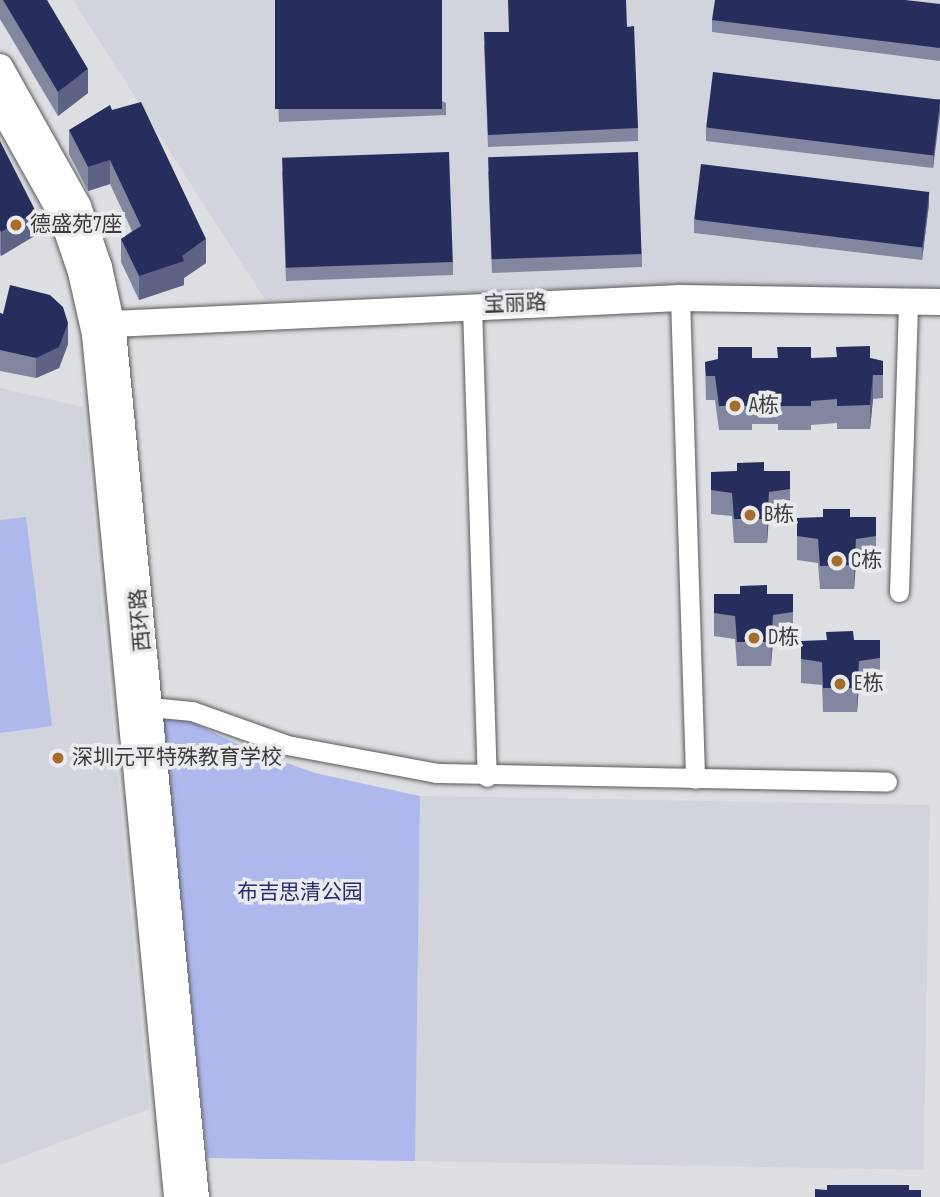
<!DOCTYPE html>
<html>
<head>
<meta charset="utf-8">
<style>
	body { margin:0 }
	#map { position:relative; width:940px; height:1197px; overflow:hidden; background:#dddee1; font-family:"Sofia Sans Condensed","Noto Sans SC",sans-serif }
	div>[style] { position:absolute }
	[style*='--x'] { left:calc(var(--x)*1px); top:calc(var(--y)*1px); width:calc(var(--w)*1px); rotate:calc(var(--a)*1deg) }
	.built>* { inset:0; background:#d1d3dd; transform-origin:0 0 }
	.green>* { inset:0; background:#aeb8ec }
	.roads { filter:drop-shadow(0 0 2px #595a5c) drop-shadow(0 0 2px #595a5c) }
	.street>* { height:19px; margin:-9.5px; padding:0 9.5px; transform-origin:9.5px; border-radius:9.5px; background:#fff }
	.secondary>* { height:26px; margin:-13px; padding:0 13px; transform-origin:13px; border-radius:13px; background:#fff }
	.wall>* { inset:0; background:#82869f }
	.shaded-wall>* { inset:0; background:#5e6285 }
	.building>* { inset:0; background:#272d5d; transform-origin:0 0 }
	.dots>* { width:19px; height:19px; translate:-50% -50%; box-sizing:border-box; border:4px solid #eaebee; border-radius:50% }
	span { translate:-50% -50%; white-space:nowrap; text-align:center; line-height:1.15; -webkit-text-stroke:7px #eaebee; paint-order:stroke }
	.poi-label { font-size:21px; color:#3b3b3c }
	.left { translate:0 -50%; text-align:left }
	.street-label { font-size:21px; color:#3b3b3c }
	.park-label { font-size:21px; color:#272b6f }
</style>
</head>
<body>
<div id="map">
	<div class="built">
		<i style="clip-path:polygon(73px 0,940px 0,940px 292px,671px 285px,265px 300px)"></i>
		<i style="clip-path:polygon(0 388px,83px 407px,149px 1109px,0 1165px)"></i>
		<i style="left:420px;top:796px;width:510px;height:365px;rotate:1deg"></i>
	</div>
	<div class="green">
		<i style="clip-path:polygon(26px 517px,52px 726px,0 733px,0 520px)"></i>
		<i style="clip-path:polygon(162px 718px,183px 718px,248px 749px,315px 773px,420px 796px,415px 1161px,207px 1158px)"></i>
	</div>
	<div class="roads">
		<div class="street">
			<i style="--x:680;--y:298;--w:481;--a:88.2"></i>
			<i style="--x:472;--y:306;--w:471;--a:88.2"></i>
			<i style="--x:899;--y:592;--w:290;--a:-88.2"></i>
			<i style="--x:139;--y:706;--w:53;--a:5.4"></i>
			<i style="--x:192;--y:711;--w:101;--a:19.7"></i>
			<i style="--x:287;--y:745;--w:152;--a:10.6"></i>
			<i style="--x:436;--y:773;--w:451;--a:1.1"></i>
		</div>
		<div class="secondary">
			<i style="--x:0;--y:67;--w:159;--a:60.7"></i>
			<i style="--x:78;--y:206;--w:65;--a:71"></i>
			<i style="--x:99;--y:267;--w:66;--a:77.7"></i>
			<i style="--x:113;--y:331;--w:870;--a:84.53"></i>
			<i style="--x:0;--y:104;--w:125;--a:60.8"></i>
			<i style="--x:61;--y:213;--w:62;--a:71.3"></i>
			<i style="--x:81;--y:272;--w:64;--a:77.3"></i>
			<i style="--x:95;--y:334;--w:867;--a:84.57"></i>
			<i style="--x:96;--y:320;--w:16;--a:14"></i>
			<i style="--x:112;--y:324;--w:569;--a:-2.62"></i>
			<i style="--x:680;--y:298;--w:260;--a:0.9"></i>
		</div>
	</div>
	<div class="wall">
		<i style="clip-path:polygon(0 0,47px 0,88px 93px,58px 116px,0 19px)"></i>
		<i style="clip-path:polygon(940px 4px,940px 61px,712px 32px,712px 20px)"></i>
		<i style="clip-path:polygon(275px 11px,446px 103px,446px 115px,279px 122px)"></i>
		<i style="clip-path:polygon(627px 27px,638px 128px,638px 141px,488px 147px,484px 45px,508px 32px)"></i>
		<i style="clip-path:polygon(940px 99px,933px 168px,706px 141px,706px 128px)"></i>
		<i style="clip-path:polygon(112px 110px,206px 263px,184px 278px,184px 285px,139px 300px,121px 262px,121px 239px,132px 231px,110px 184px,88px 191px,69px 154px,69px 130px)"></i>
		<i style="clip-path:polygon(0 141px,36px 235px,1px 256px,0 254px)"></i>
		<i style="clip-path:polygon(282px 171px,453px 262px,453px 275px,286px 281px)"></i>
		<i style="clip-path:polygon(488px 171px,642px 254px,642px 267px,492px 273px)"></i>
		<i style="clip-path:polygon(929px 204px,922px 260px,694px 233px,694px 220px)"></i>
		<i style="clip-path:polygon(0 313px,68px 344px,59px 368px,36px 378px,0 371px)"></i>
		<i style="clip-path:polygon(752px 358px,870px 358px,883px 361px,883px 398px,873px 399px,870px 429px,837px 429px,837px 423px,811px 425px,811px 430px,778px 430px,778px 424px,752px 424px,752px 430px,719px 430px,715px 400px,706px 400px,705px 362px)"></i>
		<i style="clip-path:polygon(790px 471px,790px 513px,769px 516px,767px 543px,734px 543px,732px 516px,711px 514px,711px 472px)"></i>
		<i style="clip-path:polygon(876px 517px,876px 559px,856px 562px,854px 589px,820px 589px,818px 563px,797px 560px,797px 518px)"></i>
		<i style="clip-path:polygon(714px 594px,793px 594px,793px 636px,773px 639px,771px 666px,737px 666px,735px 639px,714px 636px)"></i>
		<i style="clip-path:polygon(880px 640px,880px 682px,859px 685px,857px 712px,823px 712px,822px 685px,801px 683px,801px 641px)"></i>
	</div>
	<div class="shaded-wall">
		<i style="clip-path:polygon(88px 69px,88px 93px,58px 116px,58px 92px)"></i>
		<i style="clip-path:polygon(940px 101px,940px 113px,933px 168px,933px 156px)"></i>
		<i style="clip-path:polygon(110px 160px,110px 184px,88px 191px,88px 167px)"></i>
		<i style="clip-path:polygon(929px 191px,929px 204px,922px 260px,922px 248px)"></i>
		<i style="clip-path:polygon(36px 212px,36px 235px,1px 256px,1px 232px)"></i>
		<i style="clip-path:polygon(206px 239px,206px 263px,184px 278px,184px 285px,139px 300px,139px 276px,182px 256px)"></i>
		<i style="clip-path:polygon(68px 323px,68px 344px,59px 368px,36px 378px,36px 358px)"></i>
		<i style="clip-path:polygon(873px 375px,873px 399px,870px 429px,870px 405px)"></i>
		<i style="clip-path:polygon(769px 492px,769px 516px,767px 543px,767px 519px)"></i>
		<i style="clip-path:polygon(856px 539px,856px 562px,854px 589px,854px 565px)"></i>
		<i style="clip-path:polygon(773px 615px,773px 639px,771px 666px,771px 642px)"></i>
		<i style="clip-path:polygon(859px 661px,859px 685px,857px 712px,857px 688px)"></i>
	</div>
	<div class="building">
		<i style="clip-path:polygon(3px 0,47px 0,88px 69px,58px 92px)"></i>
		<i style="left:275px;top:0;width:167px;height:109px"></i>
		<i style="clip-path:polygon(508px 0,626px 0,627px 27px,634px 26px,638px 128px,488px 135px,484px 32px,509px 32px)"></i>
		<i style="clip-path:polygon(715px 0,905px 0,940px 4px,940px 48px,712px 20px)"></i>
		<i style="left:713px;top:72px;width:229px;height:56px;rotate:7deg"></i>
		<i style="clip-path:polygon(141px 102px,206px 239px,182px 256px,184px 261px,139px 276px,121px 239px,141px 226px,110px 160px,88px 167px,69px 130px,110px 105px,112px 110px)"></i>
		<i style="clip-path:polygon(0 141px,36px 212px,1px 232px,0 230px)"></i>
		<i style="left:449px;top:152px;width:110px;height:167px;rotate:88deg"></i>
		<i style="left:638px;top:152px;width:102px;height:150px;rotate:88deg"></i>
		<i style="left:701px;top:164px;width:230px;height:56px;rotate:7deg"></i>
		<i style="clip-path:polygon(10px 285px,50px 295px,63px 307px,68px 323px,59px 347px,36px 358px,0 350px,0 313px,3px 314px)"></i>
		<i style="clip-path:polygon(870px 346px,870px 358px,883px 361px,883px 375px,873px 375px,870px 405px,837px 406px,837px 399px,811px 401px,811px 406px,778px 406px,778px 400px,752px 400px,752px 406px,719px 406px,715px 376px,706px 376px,705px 362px,718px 359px,718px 347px,752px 347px,752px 358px,778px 358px,777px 347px,811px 347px,811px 358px,837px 357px,836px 347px)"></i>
		<i style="clip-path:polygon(764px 462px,764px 471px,790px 471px,790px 489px,769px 492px,767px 519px,734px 519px,732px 493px,711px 490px,711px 472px,737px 471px,737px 463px)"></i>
		<i style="clip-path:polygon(823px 509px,850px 509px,850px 517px,876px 517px,876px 536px,856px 539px,854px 565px,820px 566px,818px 539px,797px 536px,797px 518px,823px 517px)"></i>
		<i style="clip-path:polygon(767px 585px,767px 594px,793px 594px,793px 612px,773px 615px,771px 642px,737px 642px,735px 616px,714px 613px,714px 594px,740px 594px,740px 586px)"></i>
		<i style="clip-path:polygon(853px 631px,854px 640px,880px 640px,880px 658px,859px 661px,857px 688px,823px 688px,822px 662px,801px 659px,801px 641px,827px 640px,826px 632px)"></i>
		<i style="clip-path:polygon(827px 1185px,909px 1185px,909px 1190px,921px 1190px,921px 1197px,815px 1197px,815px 1189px,827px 1190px)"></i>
	</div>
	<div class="dots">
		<i style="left:16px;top:225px;background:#a66c2c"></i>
		<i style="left:735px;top:406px;background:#a66c2c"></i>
		<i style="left:750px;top:515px;background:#a66c2c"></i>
		<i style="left:837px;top:561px;background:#a66c2c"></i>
		<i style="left:754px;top:638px;background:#a66c2c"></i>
		<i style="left:840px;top:684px;background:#a66c2c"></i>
		<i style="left:58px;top:758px;background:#a66c2c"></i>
	</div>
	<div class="poi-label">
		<span class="left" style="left:30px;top:225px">德盛苑7座</span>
		<span class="left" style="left:749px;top:406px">A栋</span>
		<span class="left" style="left:764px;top:515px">B栋</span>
		<span class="left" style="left:851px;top:561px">C栋</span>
		<span class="left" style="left:768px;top:638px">D栋</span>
		<span class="left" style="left:854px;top:684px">E栋</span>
		<span class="left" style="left:72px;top:758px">深圳元平特殊教育学校</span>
	</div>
	<div class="street-label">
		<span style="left:515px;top:304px;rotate:-2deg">宝丽路</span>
		<span style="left:141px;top:620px;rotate:-95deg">西环路</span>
	</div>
	<div class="park-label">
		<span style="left:300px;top:893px">布吉思清公园</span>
	</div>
</div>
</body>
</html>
